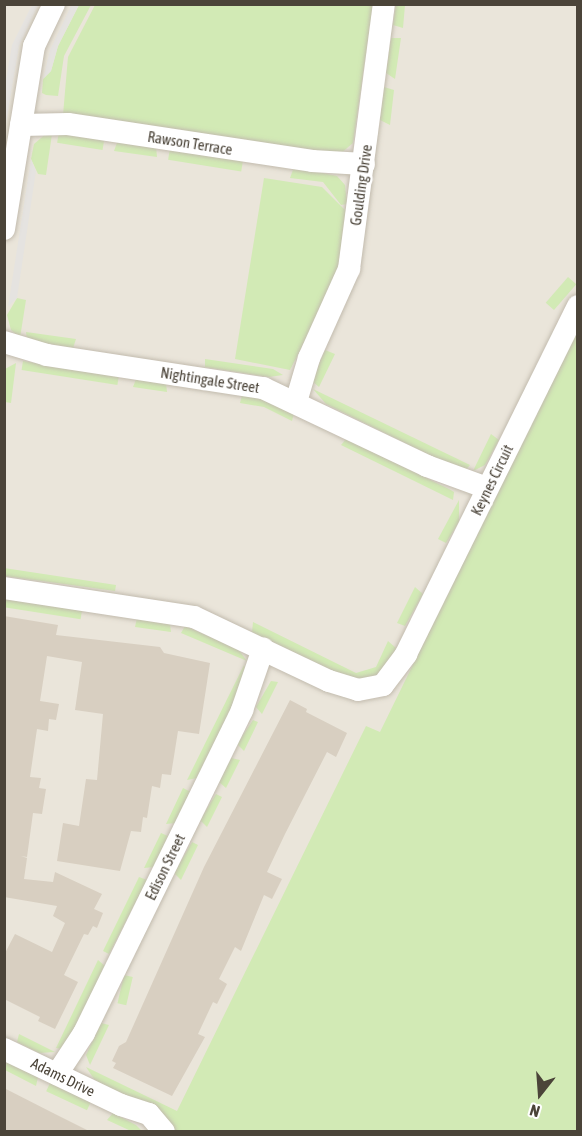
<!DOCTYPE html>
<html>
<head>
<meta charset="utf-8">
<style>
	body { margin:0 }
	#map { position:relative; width:582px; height:1136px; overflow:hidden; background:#f6f3ec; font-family:"Asap Condensed",sans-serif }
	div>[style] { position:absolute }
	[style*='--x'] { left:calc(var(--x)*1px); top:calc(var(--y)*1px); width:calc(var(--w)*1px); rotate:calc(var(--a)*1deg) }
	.residential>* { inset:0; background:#eae5da; transform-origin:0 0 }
	.green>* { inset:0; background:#d2eab5; transform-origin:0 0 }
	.parking>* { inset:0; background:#e5e3e0 }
	.building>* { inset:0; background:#d8cfc1 }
	.roads { filter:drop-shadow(0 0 2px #c2bbae) drop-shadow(0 0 2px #c2bbae) }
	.minor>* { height:22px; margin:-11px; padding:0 11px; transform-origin:11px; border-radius:11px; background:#fff }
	span { translate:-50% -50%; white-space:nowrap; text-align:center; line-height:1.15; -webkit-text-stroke:5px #fff; paint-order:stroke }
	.street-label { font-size:15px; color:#4b4439 }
	.frame { position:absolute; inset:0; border:6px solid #4b4439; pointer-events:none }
	.north { position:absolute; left:510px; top:1064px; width:60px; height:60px; -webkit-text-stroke:4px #fff; paint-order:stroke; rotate:197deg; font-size:16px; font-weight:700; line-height:24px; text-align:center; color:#4b4439 }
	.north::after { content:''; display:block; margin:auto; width:21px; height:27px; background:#4b4439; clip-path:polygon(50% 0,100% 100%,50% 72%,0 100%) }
</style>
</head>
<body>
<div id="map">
	<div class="residential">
		<i style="left:5px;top:5px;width:572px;height:1126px"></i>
	</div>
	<div class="green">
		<i style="clip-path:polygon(396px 4px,405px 5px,403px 28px,393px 25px)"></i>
		<i style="clip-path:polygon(79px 5px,91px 5px,64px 56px,58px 96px,46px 95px,42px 93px,43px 79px,51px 71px,58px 46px)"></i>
		<i style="clip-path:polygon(95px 5px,373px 5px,353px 143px,340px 154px,63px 115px,68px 57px)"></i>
		<i style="clip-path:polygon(391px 38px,401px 38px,395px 79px,386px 73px)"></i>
		<i style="clip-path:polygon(384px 87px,394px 90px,390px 125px,380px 120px)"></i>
		<i style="left:59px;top:131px;width:46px;height:12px;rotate:9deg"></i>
		<i style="clip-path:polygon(47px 133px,52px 134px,46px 175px,38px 174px,31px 159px,34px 144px)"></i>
		<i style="clip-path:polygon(118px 140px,156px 146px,157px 157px,114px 151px)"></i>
		<i style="left:170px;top:148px;width:74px;height:12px;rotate:9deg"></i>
		<i style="clip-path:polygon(294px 167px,337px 176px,345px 185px,347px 204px,341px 205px,323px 182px,290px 178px)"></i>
		<i style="clip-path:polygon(264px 178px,322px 187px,346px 211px,338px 269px,332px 288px,290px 370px,235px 359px)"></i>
		<i style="left:568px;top:277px;width:11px;height:34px;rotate:41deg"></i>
		<i style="clip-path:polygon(17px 298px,26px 300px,20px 338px,11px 330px,7px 315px)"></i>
		<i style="clip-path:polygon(577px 329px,577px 1131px,172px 1131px,94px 1079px,86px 1067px,177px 1111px,366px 726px,380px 732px)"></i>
		<i style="clip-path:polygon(26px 332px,76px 339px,73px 348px,27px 340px)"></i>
		<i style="clip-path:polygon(325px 350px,335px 354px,319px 387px,312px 381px)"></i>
		<i style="clip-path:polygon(205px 359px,273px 369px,283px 375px,269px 377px,205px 367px)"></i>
		<i style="left:23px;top:361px;width:97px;height:9px;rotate:9deg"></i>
		<i style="clip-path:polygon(16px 363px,11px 403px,5px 402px,5px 369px)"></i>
		<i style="clip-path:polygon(136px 379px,166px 383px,167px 392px,133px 387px)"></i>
		<i style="clip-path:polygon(313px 389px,470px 465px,465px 471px,452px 466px,326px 404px)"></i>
		<i style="clip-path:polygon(242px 395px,264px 398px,294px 413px,292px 421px,264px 407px,240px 403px)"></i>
		<i style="clip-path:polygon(491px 434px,499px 440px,485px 465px,473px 471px)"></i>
		<i style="clip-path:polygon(346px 439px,449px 489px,454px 492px,453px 500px,341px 445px)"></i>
		<i style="clip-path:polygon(459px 500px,459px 522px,446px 543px,438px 539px)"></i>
		<i style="clip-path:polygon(4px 568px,116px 585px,115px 591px,5px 576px)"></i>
		<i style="clip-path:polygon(415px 587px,423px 594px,405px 626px,397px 623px)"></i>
		<i style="left:4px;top:598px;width:79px;height:9px;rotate:9deg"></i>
		<i style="clip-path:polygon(137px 618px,170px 624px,171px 632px,135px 627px)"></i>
		<i style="clip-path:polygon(253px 622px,356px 673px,376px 667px,388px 641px,396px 648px,388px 666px,374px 678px,350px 679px,252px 632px)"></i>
		<i style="clip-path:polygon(185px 626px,238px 649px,247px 661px,181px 633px)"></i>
		<i style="clip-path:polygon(244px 665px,247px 676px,197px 778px,187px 780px)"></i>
		<i style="clip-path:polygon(271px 681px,278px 682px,262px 714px,256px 707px)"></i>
		<i style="clip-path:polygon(253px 720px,258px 722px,244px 751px,237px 744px)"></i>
		<i style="clip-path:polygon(231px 758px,240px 760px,226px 788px,219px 782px)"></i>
		<i style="clip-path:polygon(183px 788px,191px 792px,176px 823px,166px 824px)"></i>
		<i style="clip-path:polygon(216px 794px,222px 797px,207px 827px,200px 820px)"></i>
		<i style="clip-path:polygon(161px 833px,168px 836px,154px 867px,144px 868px)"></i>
		<i style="clip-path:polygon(192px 842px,198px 845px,181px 880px,174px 873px)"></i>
		<i style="clip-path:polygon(139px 877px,147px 880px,109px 954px,103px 951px)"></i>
		<i style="clip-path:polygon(98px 960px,105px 966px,69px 1040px,62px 1049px,56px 1048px)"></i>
		<i style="left:124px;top:975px;width:9px;height:29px;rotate:13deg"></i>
		<i style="clip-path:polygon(101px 1023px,109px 1025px,90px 1065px,86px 1055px)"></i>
		<i style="clip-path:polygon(19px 1034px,55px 1052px,39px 1053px,17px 1042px)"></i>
		<i style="clip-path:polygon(7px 1062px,38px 1077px,36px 1086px,5px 1070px)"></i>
		<i style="left:50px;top:1083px;width:45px;height:9px;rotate:25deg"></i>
		<i style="clip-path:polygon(113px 1113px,136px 1125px,142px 1131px,131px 1131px,107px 1120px)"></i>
	</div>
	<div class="parking">
		<i style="clip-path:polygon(72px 4px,79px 5px,58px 46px,51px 71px,43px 79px,50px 50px)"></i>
		<i style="clip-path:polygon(32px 5px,38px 5px,19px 46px,5px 130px,5px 86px,12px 45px)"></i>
		<i style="clip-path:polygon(31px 159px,36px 171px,17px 298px,8px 307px)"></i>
	</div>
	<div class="building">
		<i style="clip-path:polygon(4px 616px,58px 625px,56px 635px,160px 647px,164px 653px,210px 663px,199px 734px,178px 731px,171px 775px,162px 774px,160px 788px,152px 786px,147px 818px,143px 817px,141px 832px,131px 831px,120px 871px,57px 861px,63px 823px,79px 826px,86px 779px,97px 780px,103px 714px,75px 710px,82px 662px,47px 656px,40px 701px,59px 704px,56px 720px,49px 719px,48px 731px,37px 729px,30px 777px,41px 778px,39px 788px,46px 789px,42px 814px,33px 813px,27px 857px,21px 856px,27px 858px,24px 879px,53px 882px,55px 872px,102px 894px,94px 909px,103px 913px,97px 928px,93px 926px,88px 935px,84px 934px,64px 975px,78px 982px,55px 1029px,38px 1021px,40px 1017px,4px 999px,4px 955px,15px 934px,52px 952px,65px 923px,53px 916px,57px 906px,4px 897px)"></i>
		<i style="clip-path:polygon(290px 700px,307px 709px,306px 712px,347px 733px,336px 757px,327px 752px,285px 834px,267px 872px,282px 879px,272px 899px,264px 895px,241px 951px,235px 947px,219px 979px,227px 984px,217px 1004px,213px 1002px,198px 1034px,205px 1037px,172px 1096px,113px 1068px,116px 1063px,112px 1061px,119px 1046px,126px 1042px,204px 867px)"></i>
		<i style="clip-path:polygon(4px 1088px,55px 1114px,89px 1131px,4px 1131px)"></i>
	</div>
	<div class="roads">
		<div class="minor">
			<i style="--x:21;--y:125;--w:47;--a:-1.2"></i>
			<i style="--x:68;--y:124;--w:247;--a:8.6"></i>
			<i style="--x:312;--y:161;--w:52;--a:3.3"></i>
			<i style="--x:4;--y:229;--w:185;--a:-80.7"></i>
			<i style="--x:34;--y:46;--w:47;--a:-64.5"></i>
			<i style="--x:4;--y:342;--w:45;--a:16.8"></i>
			<i style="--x:47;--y:355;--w:219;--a:8.7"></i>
			<i style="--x:263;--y:388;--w:182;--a:25.4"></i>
			<i style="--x:427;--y:466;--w:64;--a:20.1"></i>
			<i style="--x:296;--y:402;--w:46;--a:-73.5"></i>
			<i style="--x:309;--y:358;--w:98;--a:-65.8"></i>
			<i style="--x:349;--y:269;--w:267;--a:-82.5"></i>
			<i style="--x:4;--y:588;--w:192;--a:8.7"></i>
			<i style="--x:194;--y:617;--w:149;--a:25.4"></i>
			<i style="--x:329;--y:681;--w:30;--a:17"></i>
			<i style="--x:358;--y:690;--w:25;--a:-11"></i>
			<i style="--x:383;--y:685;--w:39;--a:-53"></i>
			<i style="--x:406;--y:654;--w:388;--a:-63.7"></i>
			<i style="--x:4;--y:1049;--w:130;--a:25.6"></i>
			<i style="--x:121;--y:1105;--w:29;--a:18"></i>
			<i style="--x:149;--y:1114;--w:23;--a:50"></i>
			<i style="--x:57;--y:1074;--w:49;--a:-56.6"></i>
			<i style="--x:84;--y:1033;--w:360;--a:-63.9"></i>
			<i style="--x:242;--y:710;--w:65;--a:-71"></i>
		</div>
	</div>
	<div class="street-label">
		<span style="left:190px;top:143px;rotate:9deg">Rawson Terrace</span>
		<span style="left:361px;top:185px;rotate:-82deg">Goulding Drive</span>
		<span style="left:210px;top:380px;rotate:9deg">Nightingale Street</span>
		<span style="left:492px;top:480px;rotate:-64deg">Keynes Circuit</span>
		<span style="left:165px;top:867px;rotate:-64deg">Edison Street</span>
		<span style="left:63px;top:1077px;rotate:26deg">Adams Drive</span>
	</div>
	<div class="frame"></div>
	<div class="north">N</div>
</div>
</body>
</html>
